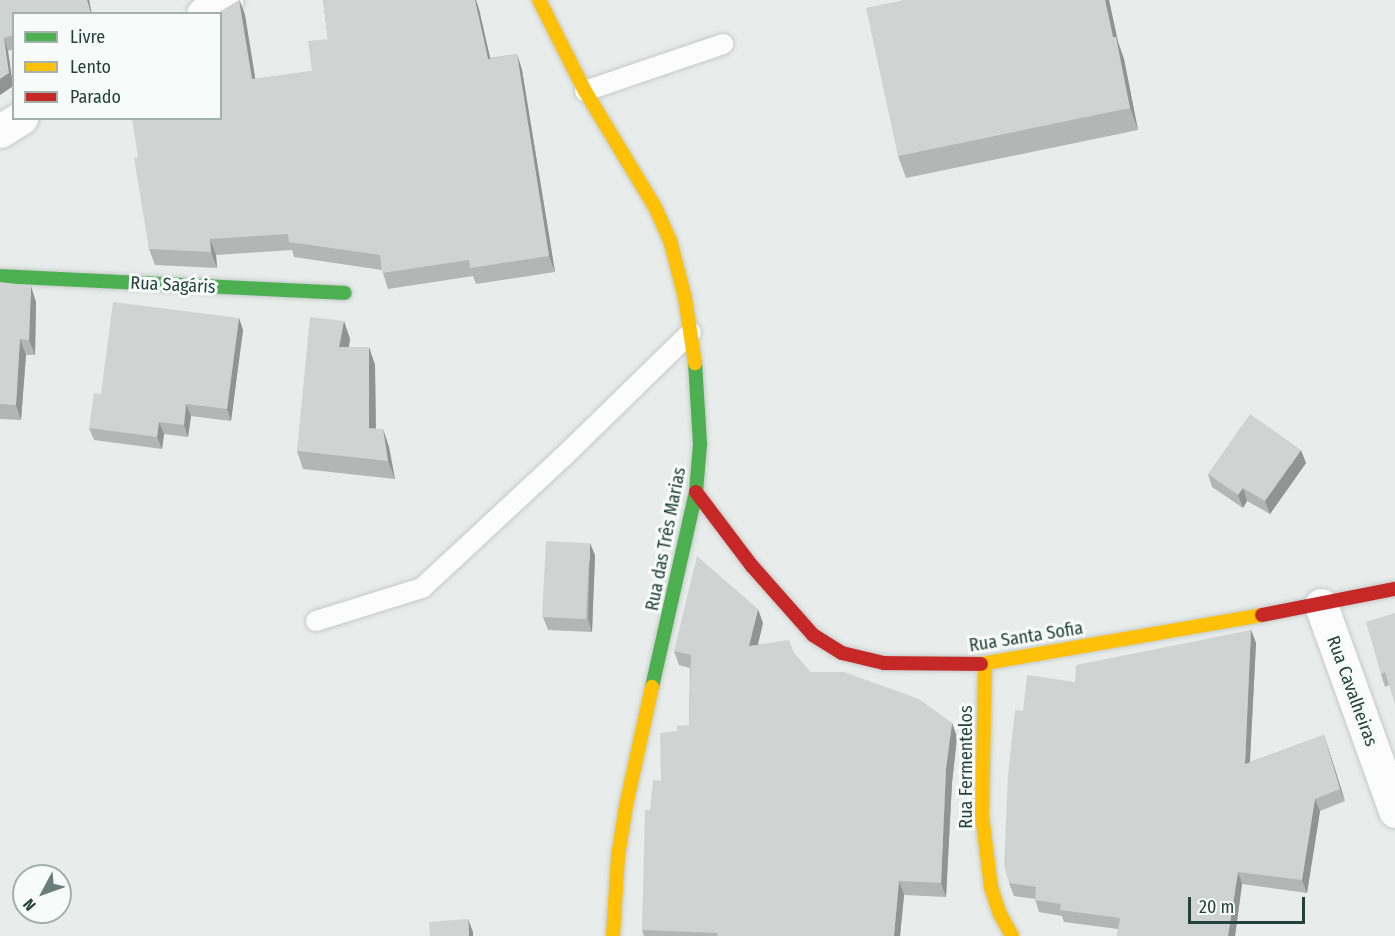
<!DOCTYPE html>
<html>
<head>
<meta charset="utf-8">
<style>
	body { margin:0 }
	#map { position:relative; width:1395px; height:936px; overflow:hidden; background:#e8edeb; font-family:"Fira Sans Condensed",sans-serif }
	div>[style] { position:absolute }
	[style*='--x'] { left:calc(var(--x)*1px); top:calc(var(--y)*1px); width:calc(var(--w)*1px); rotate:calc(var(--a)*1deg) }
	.roads { filter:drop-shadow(0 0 2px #c5cac8) drop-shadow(0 0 2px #c5cac8) }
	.lane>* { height:20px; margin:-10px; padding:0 10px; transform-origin:10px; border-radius:10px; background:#fcfcfc }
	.street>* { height:33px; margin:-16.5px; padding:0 16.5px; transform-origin:16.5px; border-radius:16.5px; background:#fcfcfc }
	.fast>* { height:14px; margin:-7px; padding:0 7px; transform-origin:7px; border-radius:7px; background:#4caf50 }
	.slow>* { height:14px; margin:-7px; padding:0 7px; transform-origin:7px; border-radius:7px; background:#ffc107 }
	.jam>* { height:14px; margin:-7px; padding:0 7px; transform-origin:7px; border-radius:7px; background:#c62828 }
	.wall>* { inset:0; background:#b2b6b5 }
	.shaded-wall>* { inset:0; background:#919493 }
	.building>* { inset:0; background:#cfd4d2; transform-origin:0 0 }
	span { translate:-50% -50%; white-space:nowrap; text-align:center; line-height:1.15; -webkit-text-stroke:6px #f7fbf9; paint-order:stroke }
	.street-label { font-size:18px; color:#24423a }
	.legend { position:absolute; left:12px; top:12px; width:210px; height:108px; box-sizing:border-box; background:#f7fbf9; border:2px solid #a3b1ad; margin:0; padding:8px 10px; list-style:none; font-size:18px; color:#24423a }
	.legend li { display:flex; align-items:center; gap:12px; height:30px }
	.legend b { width:30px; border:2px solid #a3b1ad }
	.north { position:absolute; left:12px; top:864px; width:60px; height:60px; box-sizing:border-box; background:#f7fbf9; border:2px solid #a3b1ad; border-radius:50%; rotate:229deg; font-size:16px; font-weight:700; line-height:24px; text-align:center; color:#24423a }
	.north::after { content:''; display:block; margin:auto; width:21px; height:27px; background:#697e78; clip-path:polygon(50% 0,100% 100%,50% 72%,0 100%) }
	.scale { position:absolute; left:1188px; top:897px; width:117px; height:27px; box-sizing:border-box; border:3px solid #24423a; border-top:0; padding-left:8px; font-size:18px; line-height:21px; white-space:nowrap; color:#24423a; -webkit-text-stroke:4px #f7fbf9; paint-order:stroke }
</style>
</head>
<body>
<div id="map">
	<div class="roads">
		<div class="lane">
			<i style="--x:585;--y:91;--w:146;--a:-18.8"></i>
			<i style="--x:316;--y:621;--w:111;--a:-17.3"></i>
			<i style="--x:422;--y:588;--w:191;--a:-42.9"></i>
			<i style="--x:562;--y:458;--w:180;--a:-44.3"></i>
		</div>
		<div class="street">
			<i style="--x:203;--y:14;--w:27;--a:-31"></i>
			<i style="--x:0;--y:131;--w:25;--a:-32"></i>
			<i style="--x:1321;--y:605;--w:219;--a:70.2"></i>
		</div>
		<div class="fast">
			<i style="--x:0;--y:276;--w:345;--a:2.8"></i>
			<i style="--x:652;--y:687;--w:200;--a:-77.3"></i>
			<i style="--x:696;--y:492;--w:48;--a:-85.2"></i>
			<i style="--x:700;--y:444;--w:81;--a:-93.5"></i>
		</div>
		<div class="slow">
			<i style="--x:539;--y:0;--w:102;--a:63.2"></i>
			<i style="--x:585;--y:91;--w:135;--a:58.9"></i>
			<i style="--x:655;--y:207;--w:36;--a:66"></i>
			<i style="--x:670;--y:240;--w:60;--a:75.5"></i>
			<i style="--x:685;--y:298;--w:66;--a:81.3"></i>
			<i style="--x:981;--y:664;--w:285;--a:-9.9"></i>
			<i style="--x:985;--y:664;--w:151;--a:91.1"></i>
			<i style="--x:982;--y:815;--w:73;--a:82.9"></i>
			<i style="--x:991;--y:887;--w:28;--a:72"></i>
			<i style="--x:1000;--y:914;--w:25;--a:61"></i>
			<i style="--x:613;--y:936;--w:80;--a:-86.4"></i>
			<i style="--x:618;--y:856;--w:51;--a:-80.9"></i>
			<i style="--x:626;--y:806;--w:122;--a:-77.7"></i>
		</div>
		<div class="jam">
			<i style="--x:696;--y:492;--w:93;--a:52.9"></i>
			<i style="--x:752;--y:566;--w:92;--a:48.5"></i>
			<i style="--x:813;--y:635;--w:34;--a:32"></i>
			<i style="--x:842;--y:653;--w:43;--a:13.4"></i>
			<i style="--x:884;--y:663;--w:97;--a:0.6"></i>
			<i style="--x:1262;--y:615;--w:136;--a:-11.1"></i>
		</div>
	</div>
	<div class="wall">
		<i style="clip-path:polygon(0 0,89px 0,92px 14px,14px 14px,14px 49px,8px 51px,13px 86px,0 95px)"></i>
		<i style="clip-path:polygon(240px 0,245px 15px,255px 79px,312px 71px,328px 39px,323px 0,476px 0,479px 9px,490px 58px,517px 54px,522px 70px,555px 272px,476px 284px,473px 276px,388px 289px,382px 270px,294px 257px,292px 250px,216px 255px,217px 268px,155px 265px,149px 249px,138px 157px)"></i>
		<i style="clip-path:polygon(1109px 0,1118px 42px,1124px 59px,1138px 130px,906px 178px,898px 156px)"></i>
		<i style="clip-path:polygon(0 282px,36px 302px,35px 355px,26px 355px,21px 420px,0 419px)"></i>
		<i style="clip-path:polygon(239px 318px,243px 330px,231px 421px,191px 416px,188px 437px,164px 434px,162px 449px,94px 440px,89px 428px,101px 394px)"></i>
		<i style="clip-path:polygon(344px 321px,350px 339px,349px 347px,369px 347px,375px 365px,376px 429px,383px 429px,389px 447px,395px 479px,303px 469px,297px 451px)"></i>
		<i style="clip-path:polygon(1306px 463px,1270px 514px,1247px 501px,1243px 508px,1212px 487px,1208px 474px)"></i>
		<i style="clip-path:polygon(595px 555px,592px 632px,548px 630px,543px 617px)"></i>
		<i style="clip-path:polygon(1395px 613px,1389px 685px,1385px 687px,1381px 674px)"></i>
		<i style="clip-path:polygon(763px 623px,758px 644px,794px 653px,810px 672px,952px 723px,957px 737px,952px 783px,946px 897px,904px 895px,900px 936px,644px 936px,642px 930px,650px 810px,661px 781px,677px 731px,689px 725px,690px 668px,679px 665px,674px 651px)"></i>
		<i style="clip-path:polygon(1251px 630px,1256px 643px,1250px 762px,1324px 735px,1345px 801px,1320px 811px,1307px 893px,1242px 884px,1235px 936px,1117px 936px,1118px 929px,1064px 922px,1062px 916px,1039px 912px,1035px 899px,1014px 896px,1009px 883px,1023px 711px,1075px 682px)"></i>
	</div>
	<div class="shaded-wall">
		<i style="clip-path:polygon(87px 0,89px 0,92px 14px,91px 13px)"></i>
		<i style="clip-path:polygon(239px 0,245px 15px,258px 95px,252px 79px)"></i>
		<i style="clip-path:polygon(475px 0,476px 0,479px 9px,494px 75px,488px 59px)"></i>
		<i style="clip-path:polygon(1105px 0,1109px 0,1118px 42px,1124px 59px,1138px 130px,1130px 108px,1113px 37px)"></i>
		<i style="clip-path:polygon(4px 38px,8px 51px,13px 86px,0 95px,0 79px)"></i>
		<i style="clip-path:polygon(517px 54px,522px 70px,555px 272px,549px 256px)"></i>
		<i style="clip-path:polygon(210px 239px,216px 255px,217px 268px,211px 252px)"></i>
		<i style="clip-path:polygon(31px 286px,36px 302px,35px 355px,29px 340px)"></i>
		<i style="clip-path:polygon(239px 318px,243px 330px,231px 421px,227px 409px)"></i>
		<i style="clip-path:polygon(344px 321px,350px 339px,346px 365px,339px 347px)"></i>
		<i style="clip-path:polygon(20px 339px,26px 355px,21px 420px,16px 405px)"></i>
		<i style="clip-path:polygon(369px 347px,375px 365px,376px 446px,369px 428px)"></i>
		<i style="clip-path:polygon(186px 404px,191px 416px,188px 437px,184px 425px)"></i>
		<i style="clip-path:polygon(159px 422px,164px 434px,162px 449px,157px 437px)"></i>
		<i style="clip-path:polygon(383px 429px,389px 447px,395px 479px,388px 461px)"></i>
		<i style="clip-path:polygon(1301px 450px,1306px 463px,1270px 514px,1265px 501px)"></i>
		<i style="clip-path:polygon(1243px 488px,1247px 501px,1243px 508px,1238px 495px)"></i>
		<i style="clip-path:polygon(590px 543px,595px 555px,592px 632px,588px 619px)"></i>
		<i style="clip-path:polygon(758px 609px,763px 623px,754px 660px,749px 646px)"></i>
		<i style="clip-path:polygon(1251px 630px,1256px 643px,1249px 777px,1245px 764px)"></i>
		<i style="clip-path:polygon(952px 723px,957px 737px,952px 783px,946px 897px,941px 883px,946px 769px)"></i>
		<i style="clip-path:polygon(1324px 735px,1328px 747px,1345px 801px,1340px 789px)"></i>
		<i style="clip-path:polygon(1315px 799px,1320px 811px,1307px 893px,1302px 880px)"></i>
		<i style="clip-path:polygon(1238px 872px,1242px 884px,1235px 936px,1228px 936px)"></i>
		<i style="clip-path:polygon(899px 881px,904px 895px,900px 936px,894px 936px)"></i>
		<i style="clip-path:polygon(468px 919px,473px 932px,473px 936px,469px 936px)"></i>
	</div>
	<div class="building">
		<i style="clip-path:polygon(0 0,87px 0,91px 13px,14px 14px,14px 35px,4px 38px,9px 73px,0 79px)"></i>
		<i style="clip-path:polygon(239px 0,252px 79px,312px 71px,308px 41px,328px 39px,323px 0,475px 0,488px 59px,517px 54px,549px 256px,470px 268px,469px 260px,382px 273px,380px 255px,289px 242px,288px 234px,210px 239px,211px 252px,149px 249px,134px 158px,138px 157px,132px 118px,220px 118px,220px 14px,216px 14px)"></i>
		<i style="clip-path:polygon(904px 0,1105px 0,1113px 37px,1116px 37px,1130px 108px,898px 156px,866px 8px)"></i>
		<i style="clip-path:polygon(0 282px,31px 286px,29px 340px,20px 339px,16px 405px,0 404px)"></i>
		<i style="clip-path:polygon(113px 302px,239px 318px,227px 409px,186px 404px,184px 425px,159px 422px,157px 437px,89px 428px,94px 393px,101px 394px)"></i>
		<i style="clip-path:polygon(310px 317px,344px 321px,339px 347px,369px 347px,369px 428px,383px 429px,388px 461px,297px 451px)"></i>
		<i style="clip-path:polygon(1250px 414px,1301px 450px,1265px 501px,1243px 488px,1238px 495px,1208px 474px)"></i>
		<i style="left:546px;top:541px;width:44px;height:76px;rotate:3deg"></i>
		<i style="clip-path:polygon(697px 556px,758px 609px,749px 646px,789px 640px,794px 653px,810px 672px,844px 672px,919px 699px,952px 723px,946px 769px,941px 883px,899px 881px,894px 936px,717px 936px,718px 933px,642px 930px,645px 810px,650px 810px,653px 780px,661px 781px,660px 733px,677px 731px,677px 726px,689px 725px,691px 655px,674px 651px)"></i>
		<i style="clip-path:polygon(1395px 613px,1395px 704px,1385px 672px,1381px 674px,1366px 622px)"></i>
		<i style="clip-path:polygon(1251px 630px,1245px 764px,1324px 735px,1340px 789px,1315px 799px,1302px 880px,1238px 872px,1228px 936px,1117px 936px,1120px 918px,1060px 910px,1061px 904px,1035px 900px,1036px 887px,1009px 883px,1004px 866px,1008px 775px,1015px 710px,1023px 711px,1027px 675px,1075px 682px,1076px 665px)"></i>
		<i style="clip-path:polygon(468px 919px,469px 936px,430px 936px,429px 922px)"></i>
	</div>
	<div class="street-label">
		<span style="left:173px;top:285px;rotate:3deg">Rua Sagáris</span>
		<span style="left:666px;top:539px;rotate:-79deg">Rua das Três Marias</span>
		<span style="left:1026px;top:637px;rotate:-9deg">Rua Santa Sofia</span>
		<span style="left:1352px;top:691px;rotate:70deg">Rua Cavalheiras</span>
		<span style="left:966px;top:767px;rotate:-90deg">Rua Fermentelos</span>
	</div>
	<ul class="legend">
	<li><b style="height:8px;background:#4caf50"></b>Livre</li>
	<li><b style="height:8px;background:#ffc107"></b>Lento</li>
	<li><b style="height:8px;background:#c62828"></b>Parado</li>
	</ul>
	<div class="north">N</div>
	<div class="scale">20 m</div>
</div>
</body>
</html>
